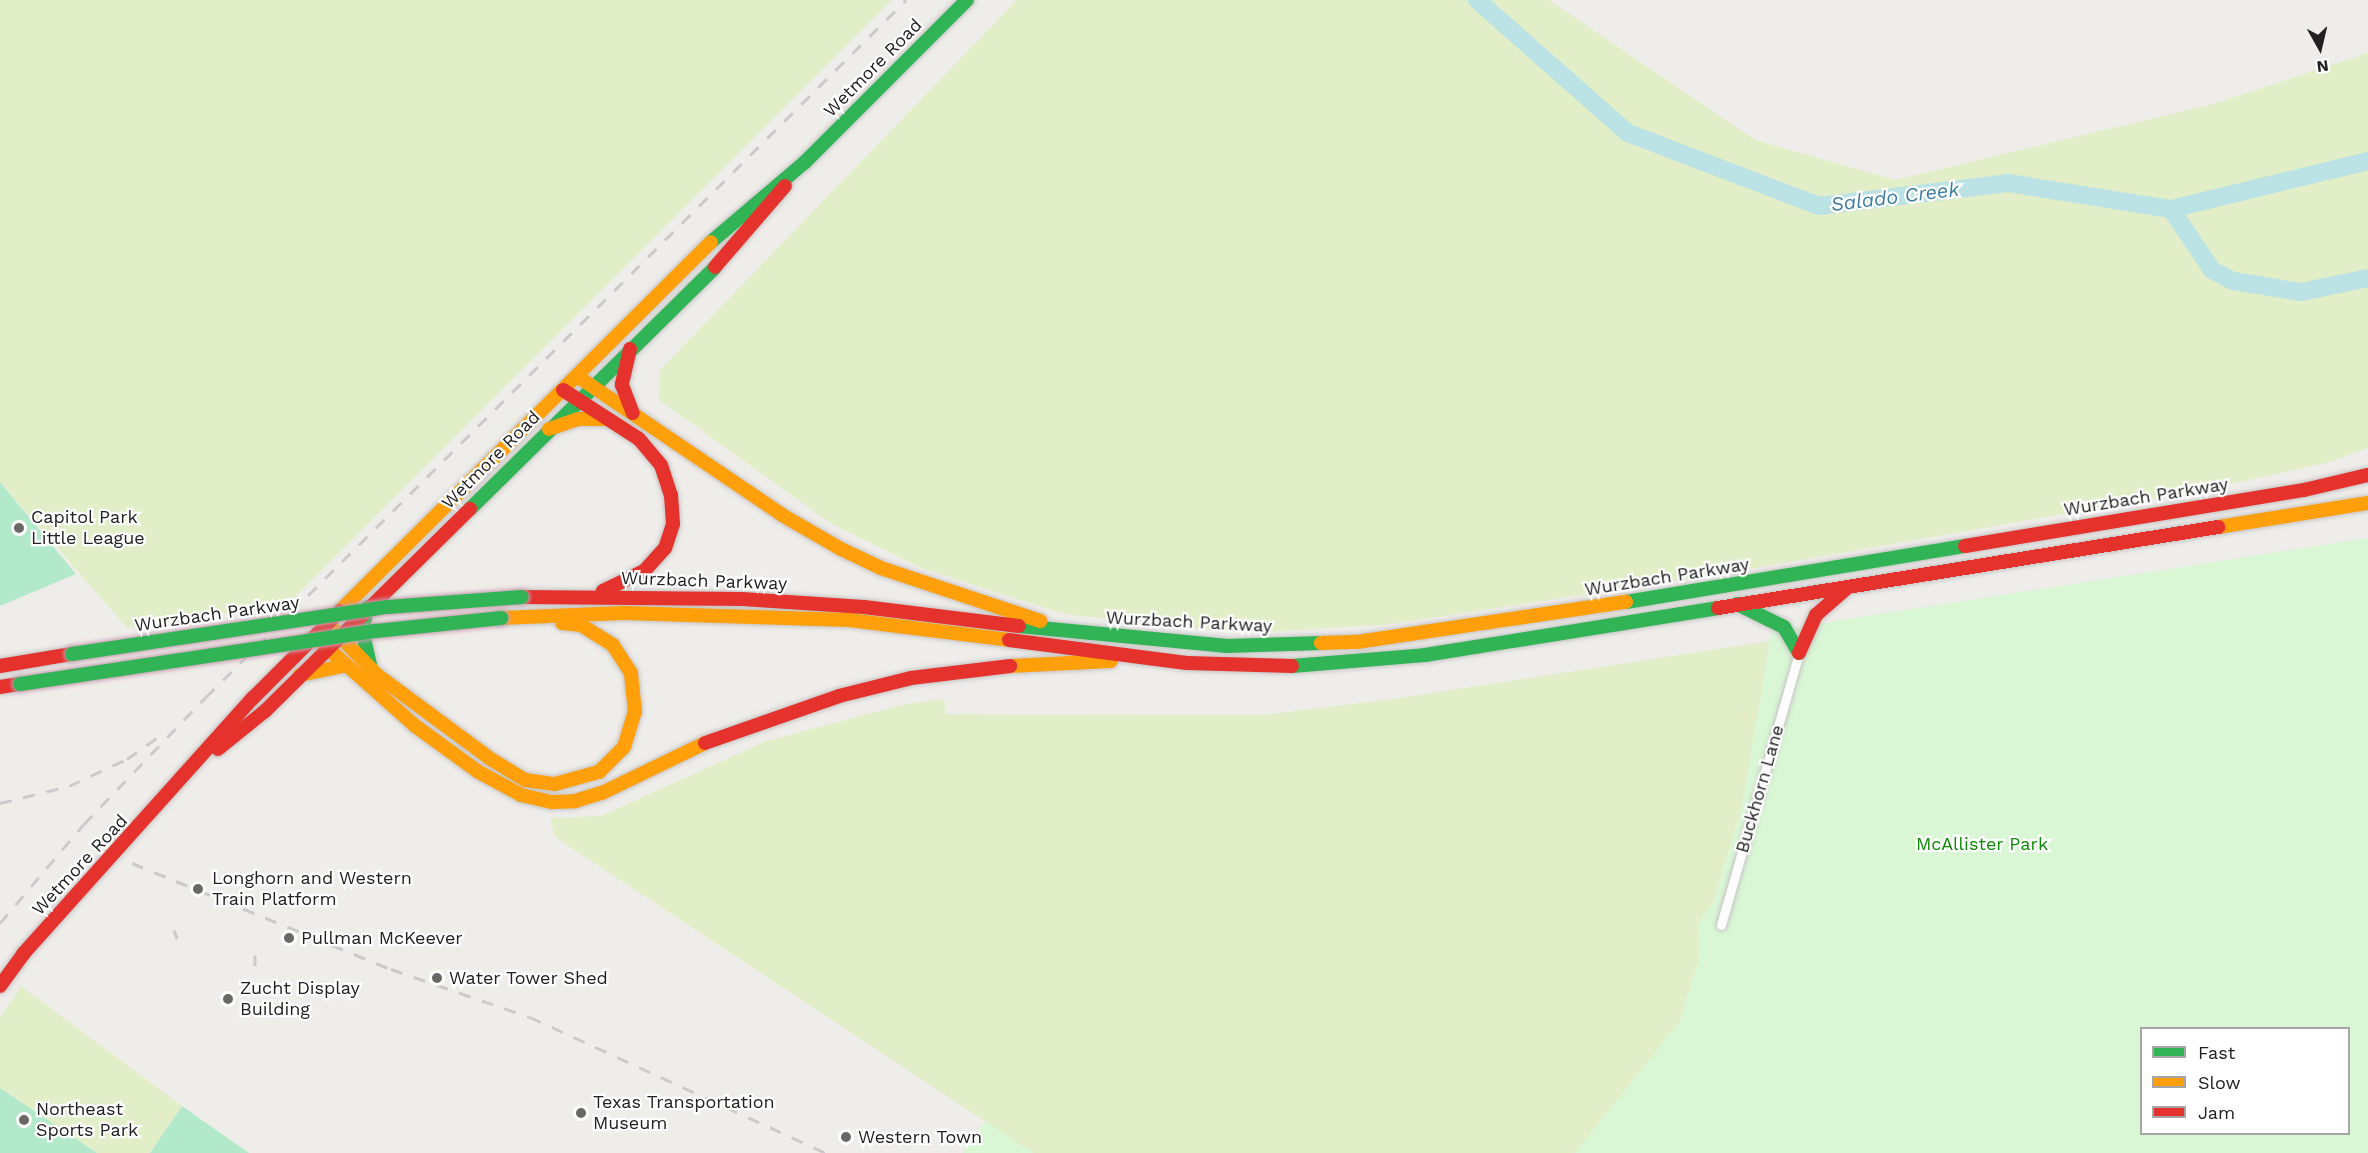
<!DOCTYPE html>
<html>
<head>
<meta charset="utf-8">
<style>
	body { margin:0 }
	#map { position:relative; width:2368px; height:1153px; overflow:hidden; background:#efedea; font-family:"Work Sans",sans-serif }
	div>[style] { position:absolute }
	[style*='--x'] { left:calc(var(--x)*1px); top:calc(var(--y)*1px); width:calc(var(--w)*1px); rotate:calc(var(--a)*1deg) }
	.grass>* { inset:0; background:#e1eec7 }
	.park>* { inset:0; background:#d9f6d5 }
	.pitch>* { inset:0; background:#b2e9ca }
	.river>* { height:18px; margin:-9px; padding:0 9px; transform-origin:9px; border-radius:9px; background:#bbe2e4 }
	.roads { filter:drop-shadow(0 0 2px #c6c5c4) drop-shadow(0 0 2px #c6c5c4) }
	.street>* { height:9px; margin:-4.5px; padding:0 4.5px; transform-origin:4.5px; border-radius:4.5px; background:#fdfcfc }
	.fast>* { height:14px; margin:-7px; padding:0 7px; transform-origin:7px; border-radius:7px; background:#30b455 }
	.slow>* { height:14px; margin:-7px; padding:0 7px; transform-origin:7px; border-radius:7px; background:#ff9f0a }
	.jam>* { height:14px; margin:-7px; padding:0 7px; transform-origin:7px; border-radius:7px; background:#e5322d }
	.rail>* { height:3px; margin-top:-1.5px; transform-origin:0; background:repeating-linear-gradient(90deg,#cbcbcb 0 12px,transparent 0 24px) }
	.bridges { filter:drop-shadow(0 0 2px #c69fb0) drop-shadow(0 0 2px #c69fb0) }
	.fast-bridge>* { height:14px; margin:-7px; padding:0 7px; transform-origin:7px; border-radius:7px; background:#30b455 }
	.dots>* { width:16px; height:16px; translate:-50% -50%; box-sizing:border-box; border:3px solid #fff; border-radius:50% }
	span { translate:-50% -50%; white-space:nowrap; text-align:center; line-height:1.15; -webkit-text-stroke:4.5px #fff; paint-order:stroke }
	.street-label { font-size:18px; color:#212121 }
	.poi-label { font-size:18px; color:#212121 }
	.left { translate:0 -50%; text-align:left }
	.park-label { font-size:18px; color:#0c8905 }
	.water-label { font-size:20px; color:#3e7c9f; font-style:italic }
	.legend { position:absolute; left:2140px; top:1027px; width:210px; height:108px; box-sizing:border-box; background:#fff; border:2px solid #a6a6a6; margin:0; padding:8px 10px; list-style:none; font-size:18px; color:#212121 }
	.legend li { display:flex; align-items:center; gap:12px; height:30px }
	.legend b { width:30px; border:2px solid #a6a6a6 }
	.north { position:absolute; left:2290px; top:18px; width:60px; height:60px; -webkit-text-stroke:4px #fff; paint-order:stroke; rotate:172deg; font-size:16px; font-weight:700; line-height:24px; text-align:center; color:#212121 }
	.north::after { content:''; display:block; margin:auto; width:21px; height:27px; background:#212121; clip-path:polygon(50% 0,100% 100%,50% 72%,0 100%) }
</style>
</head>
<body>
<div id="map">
	<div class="grass">
		<i style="clip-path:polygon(0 0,892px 0,288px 604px,127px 628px,0 482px)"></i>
		<i style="clip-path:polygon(1017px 0,1549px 0,1755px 140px,1895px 180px,2213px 104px,2368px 53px,2368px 448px,2330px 462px,2218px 487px,1726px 573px,1384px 625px,1241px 633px,1064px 614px,921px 568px,832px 524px,659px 400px,660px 370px)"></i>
		<i style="clip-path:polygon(1770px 641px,1742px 807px,1713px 903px,1698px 924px,1700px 956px,1680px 1021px,1575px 1153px,1033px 1153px,555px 837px,550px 818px,601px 816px,766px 741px,906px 704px,944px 699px,946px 714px,1262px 715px,1392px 699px)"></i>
		<i style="clip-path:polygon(21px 986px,182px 1106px,150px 1153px,97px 1153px,0 1088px,0 1018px)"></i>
	</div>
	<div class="park">
		<i style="clip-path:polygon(evenodd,2368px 538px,2368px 1153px,1575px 1153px,1680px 1021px,1700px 956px,1698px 924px,1713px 903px,1742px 807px,1772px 631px,2368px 538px,2142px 1028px,2348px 1028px,2348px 1134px,2142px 1134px,2142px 1028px)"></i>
		<i style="clip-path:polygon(985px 1121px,1033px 1153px,963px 1153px)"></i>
	</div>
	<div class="pitch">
		<i style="clip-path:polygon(0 482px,76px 574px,0 606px)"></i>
		<i style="clip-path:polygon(0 1088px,97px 1153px,0 1153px)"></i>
		<i style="clip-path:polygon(182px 1106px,249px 1153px,150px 1153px)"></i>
	</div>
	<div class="river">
		<i style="--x:1477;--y:0;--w:201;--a:41.4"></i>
		<i style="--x:1628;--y:133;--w:204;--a:20.9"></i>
		<i style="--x:1819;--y:206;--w:190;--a:-6.9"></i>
		<i style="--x:2008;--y:183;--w:165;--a:9.1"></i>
		<i style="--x:2171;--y:209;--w:203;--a:-13.7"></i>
		<i style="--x:2171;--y:209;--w:73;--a:56.1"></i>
		<i style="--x:2212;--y:270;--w:24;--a:28"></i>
		<i style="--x:2233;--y:281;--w:69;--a:9.2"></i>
		<i style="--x:2301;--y:292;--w:68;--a:-11.8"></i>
	</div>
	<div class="roads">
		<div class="street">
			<i style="--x:1721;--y:925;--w:283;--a:-74"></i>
		</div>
		<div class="fast">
			<i style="--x:711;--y:242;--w:123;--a:-40.4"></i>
			<i style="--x:805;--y:162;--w:229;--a:-45"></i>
			<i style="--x:470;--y:509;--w:344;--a:-44.6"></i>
			<i style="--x:1626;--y:602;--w:344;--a:-9.4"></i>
			<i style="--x:1737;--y:604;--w:52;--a:26.1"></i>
			<i style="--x:1784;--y:627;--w:30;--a:60"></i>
			<i style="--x:368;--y:607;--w:24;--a:105"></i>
			<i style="--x:362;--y:630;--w:36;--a:77"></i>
			<i style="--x:1019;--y:626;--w:209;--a:5.5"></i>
			<i style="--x:1227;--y:646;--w:94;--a:-1.8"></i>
			<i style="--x:1292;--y:666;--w:133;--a:-4.7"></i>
			<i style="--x:1425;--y:655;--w:297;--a:-9.1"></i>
		</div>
		<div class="slow">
			<i style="--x:577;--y:376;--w:248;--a:34.1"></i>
			<i style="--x:782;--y:515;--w:68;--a:30"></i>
			<i style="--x:841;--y:549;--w:44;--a:25.4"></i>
			<i style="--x:881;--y:568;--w:168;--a:18.4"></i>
			<i style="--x:549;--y:429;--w:31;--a:-19"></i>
			<i style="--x:578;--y:419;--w:28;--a:0"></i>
			<i style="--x:2218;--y:527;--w:152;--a:-9.1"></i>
			<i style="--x:340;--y:611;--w:523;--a:-44.85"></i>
			<i style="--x:501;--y:618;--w:123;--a:-2.3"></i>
			<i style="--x:624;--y:613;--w:225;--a:1.8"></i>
			<i style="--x:849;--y:620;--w:161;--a:7.1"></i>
			<i style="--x:328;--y:624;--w:71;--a:46.1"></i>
			<i style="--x:377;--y:675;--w:139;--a:36.5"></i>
			<i style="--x:489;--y:758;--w:42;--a:31.4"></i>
			<i style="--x:525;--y:780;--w:30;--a:8"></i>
			<i style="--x:555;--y:784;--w:46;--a:-15.3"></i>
			<i style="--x:599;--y:772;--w:35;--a:-45"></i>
			<i style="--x:624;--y:747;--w:37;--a:-73"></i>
			<i style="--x:635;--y:712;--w:39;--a:-96"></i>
			<i style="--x:631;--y:673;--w:33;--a:-123"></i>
			<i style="--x:613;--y:645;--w:38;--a:-148"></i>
			<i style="--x:581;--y:625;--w:19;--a:-174"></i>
			<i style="--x:315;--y:637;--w:132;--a:41.6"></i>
			<i style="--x:414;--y:725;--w:78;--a:36.1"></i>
			<i style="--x:477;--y:771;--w:50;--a:28.6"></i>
			<i style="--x:521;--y:795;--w:32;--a:13"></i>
			<i style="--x:552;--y:802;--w:23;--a:-2"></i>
			<i style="--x:575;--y:801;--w:28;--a:-17"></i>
			<i style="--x:602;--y:793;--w:114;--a:-25.9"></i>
			<i style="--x:1321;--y:643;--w:36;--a:-2"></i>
			<i style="--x:1357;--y:642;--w:272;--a:-8.5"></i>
			<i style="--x:1010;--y:666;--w:101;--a:-2.8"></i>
			<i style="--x:300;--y:675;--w:44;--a:-11.8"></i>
		</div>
		<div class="jam">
			<i style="--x:715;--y:267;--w:107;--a:-49.2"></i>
			<i style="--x:630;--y:349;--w:37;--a:103"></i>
			<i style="--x:622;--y:385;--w:30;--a:69"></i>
			<i style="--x:563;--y:390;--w:90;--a:32.8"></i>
			<i style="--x:639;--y:439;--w:34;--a:50"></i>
			<i style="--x:661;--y:465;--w:32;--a:72"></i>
			<i style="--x:671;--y:495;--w:29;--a:86"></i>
			<i style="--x:673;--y:524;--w:25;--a:108"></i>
			<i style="--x:665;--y:548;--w:31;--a:132"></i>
			<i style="--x:644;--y:571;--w:46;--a:154"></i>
			<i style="--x:1965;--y:546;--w:344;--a:-9.4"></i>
			<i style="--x:2304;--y:490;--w:66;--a:-13.2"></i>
			<i style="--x:522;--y:597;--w:220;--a:0.5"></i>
			<i style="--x:742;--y:599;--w:122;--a:3.8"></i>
			<i style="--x:864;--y:607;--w:156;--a:7"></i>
			<i style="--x:1718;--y:608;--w:507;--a:-9.2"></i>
			<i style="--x:1009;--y:640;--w:179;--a:7.4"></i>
			<i style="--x:1187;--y:663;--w:105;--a:1.6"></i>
			<i style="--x:1799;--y:653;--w:42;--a:-65.9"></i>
			<i style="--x:1816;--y:615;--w:41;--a:-41.1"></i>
			<i style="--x:0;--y:666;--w:73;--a:-9.5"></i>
			<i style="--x:0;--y:687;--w:20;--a:-9"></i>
			<i style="--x:705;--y:743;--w:142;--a:-19.3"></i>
			<i style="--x:839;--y:696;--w:74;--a:-14"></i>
			<i style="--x:911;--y:678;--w:100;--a:-6.9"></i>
			<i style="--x:218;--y:749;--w:60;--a:-39"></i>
			<i style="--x:265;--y:711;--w:288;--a:-44.6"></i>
			<i style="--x:0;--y:986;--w:39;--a:-54"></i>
			<i style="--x:23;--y:954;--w:344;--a:-48.1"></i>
			<i style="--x:253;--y:698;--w:123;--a:-45"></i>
		</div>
	</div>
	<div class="rail">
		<i style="--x:0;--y:803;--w:71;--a:-13.8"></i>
		<i style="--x:69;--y:786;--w:64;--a:-25"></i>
		<i style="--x:127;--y:759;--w:42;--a:-35.2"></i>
		<i style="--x:132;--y:863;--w:280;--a:22.3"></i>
		<i style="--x:391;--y:969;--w:147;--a:19.1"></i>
		<i style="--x:530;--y:1017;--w:326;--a:24.7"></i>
		<i style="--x:0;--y:923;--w:130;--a:-49.7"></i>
		<i style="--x:84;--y:824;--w:176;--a:-46.2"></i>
		<i style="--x:206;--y:697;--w:988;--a:-44.88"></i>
		<i style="--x:174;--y:930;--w:9;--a:69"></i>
		<i style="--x:364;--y:939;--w:6;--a:-72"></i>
		<i style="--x:255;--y:966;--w:11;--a:-90"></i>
	</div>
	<div class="bridges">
		<div class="fast-bridge">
			<i style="--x:72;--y:654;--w:319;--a:-8.5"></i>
			<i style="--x:388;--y:607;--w:134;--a:-4.3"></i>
			<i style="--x:20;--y:684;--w:360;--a:-8.5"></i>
			<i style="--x:376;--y:631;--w:126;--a:-5.9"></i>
		</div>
	</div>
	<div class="dots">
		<i style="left:19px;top:528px;background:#696867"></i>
		<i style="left:198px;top:889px;background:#696867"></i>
		<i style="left:289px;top:938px;background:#696867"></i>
		<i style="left:437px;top:978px;background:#696867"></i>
		<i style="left:228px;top:999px;background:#696867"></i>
		<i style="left:581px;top:1113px;background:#696867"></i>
		<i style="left:24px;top:1120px;background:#696867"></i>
		<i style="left:846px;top:1137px;background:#696867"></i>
	</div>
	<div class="street-label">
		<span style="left:873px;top:68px;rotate:-45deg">Wetmore Road</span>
		<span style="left:491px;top:460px;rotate:-45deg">Wetmore Road</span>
		<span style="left:2146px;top:497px;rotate:-9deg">Wurzbach Parkway</span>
		<span style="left:1667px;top:577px;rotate:-9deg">Wurzbach Parkway</span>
		<span style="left:704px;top:581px;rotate:2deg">Wurzbach Parkway</span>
		<span style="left:217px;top:614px;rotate:-8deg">Wurzbach Parkway</span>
		<span style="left:1189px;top:622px;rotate:3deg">Wurzbach Parkway</span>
		<span style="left:1760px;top:789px;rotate:-74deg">Buckhorn Lane</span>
		<span style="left:80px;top:865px;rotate:-47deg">Wetmore Road</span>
	</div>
	<div class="poi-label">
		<span class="left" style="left:31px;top:528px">Capitol Park<br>Little League</span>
		<span class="left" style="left:212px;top:889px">Longhorn and Western<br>Train Platform</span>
		<span class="left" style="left:301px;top:938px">Pullman McKeever</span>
		<span class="left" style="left:449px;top:978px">Water Tower Shed</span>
		<span class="left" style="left:240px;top:999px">Zucht Display<br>Building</span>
		<span class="left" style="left:593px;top:1113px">Texas Transportation<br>Museum</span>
		<span class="left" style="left:36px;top:1120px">Northeast<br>Sports Park</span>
		<span class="left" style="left:858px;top:1137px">Western Town</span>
	</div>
	<div class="park-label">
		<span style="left:1982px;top:844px">McAllister Park</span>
	</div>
	<div class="water-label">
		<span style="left:1895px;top:197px;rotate:-7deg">Salado Creek</span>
	</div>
	<ul class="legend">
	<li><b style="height:8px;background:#30b455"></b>Fast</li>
	<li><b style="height:8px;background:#ff9f0a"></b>Slow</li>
	<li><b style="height:8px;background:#e5322d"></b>Jam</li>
	</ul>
	<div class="north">N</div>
</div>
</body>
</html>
